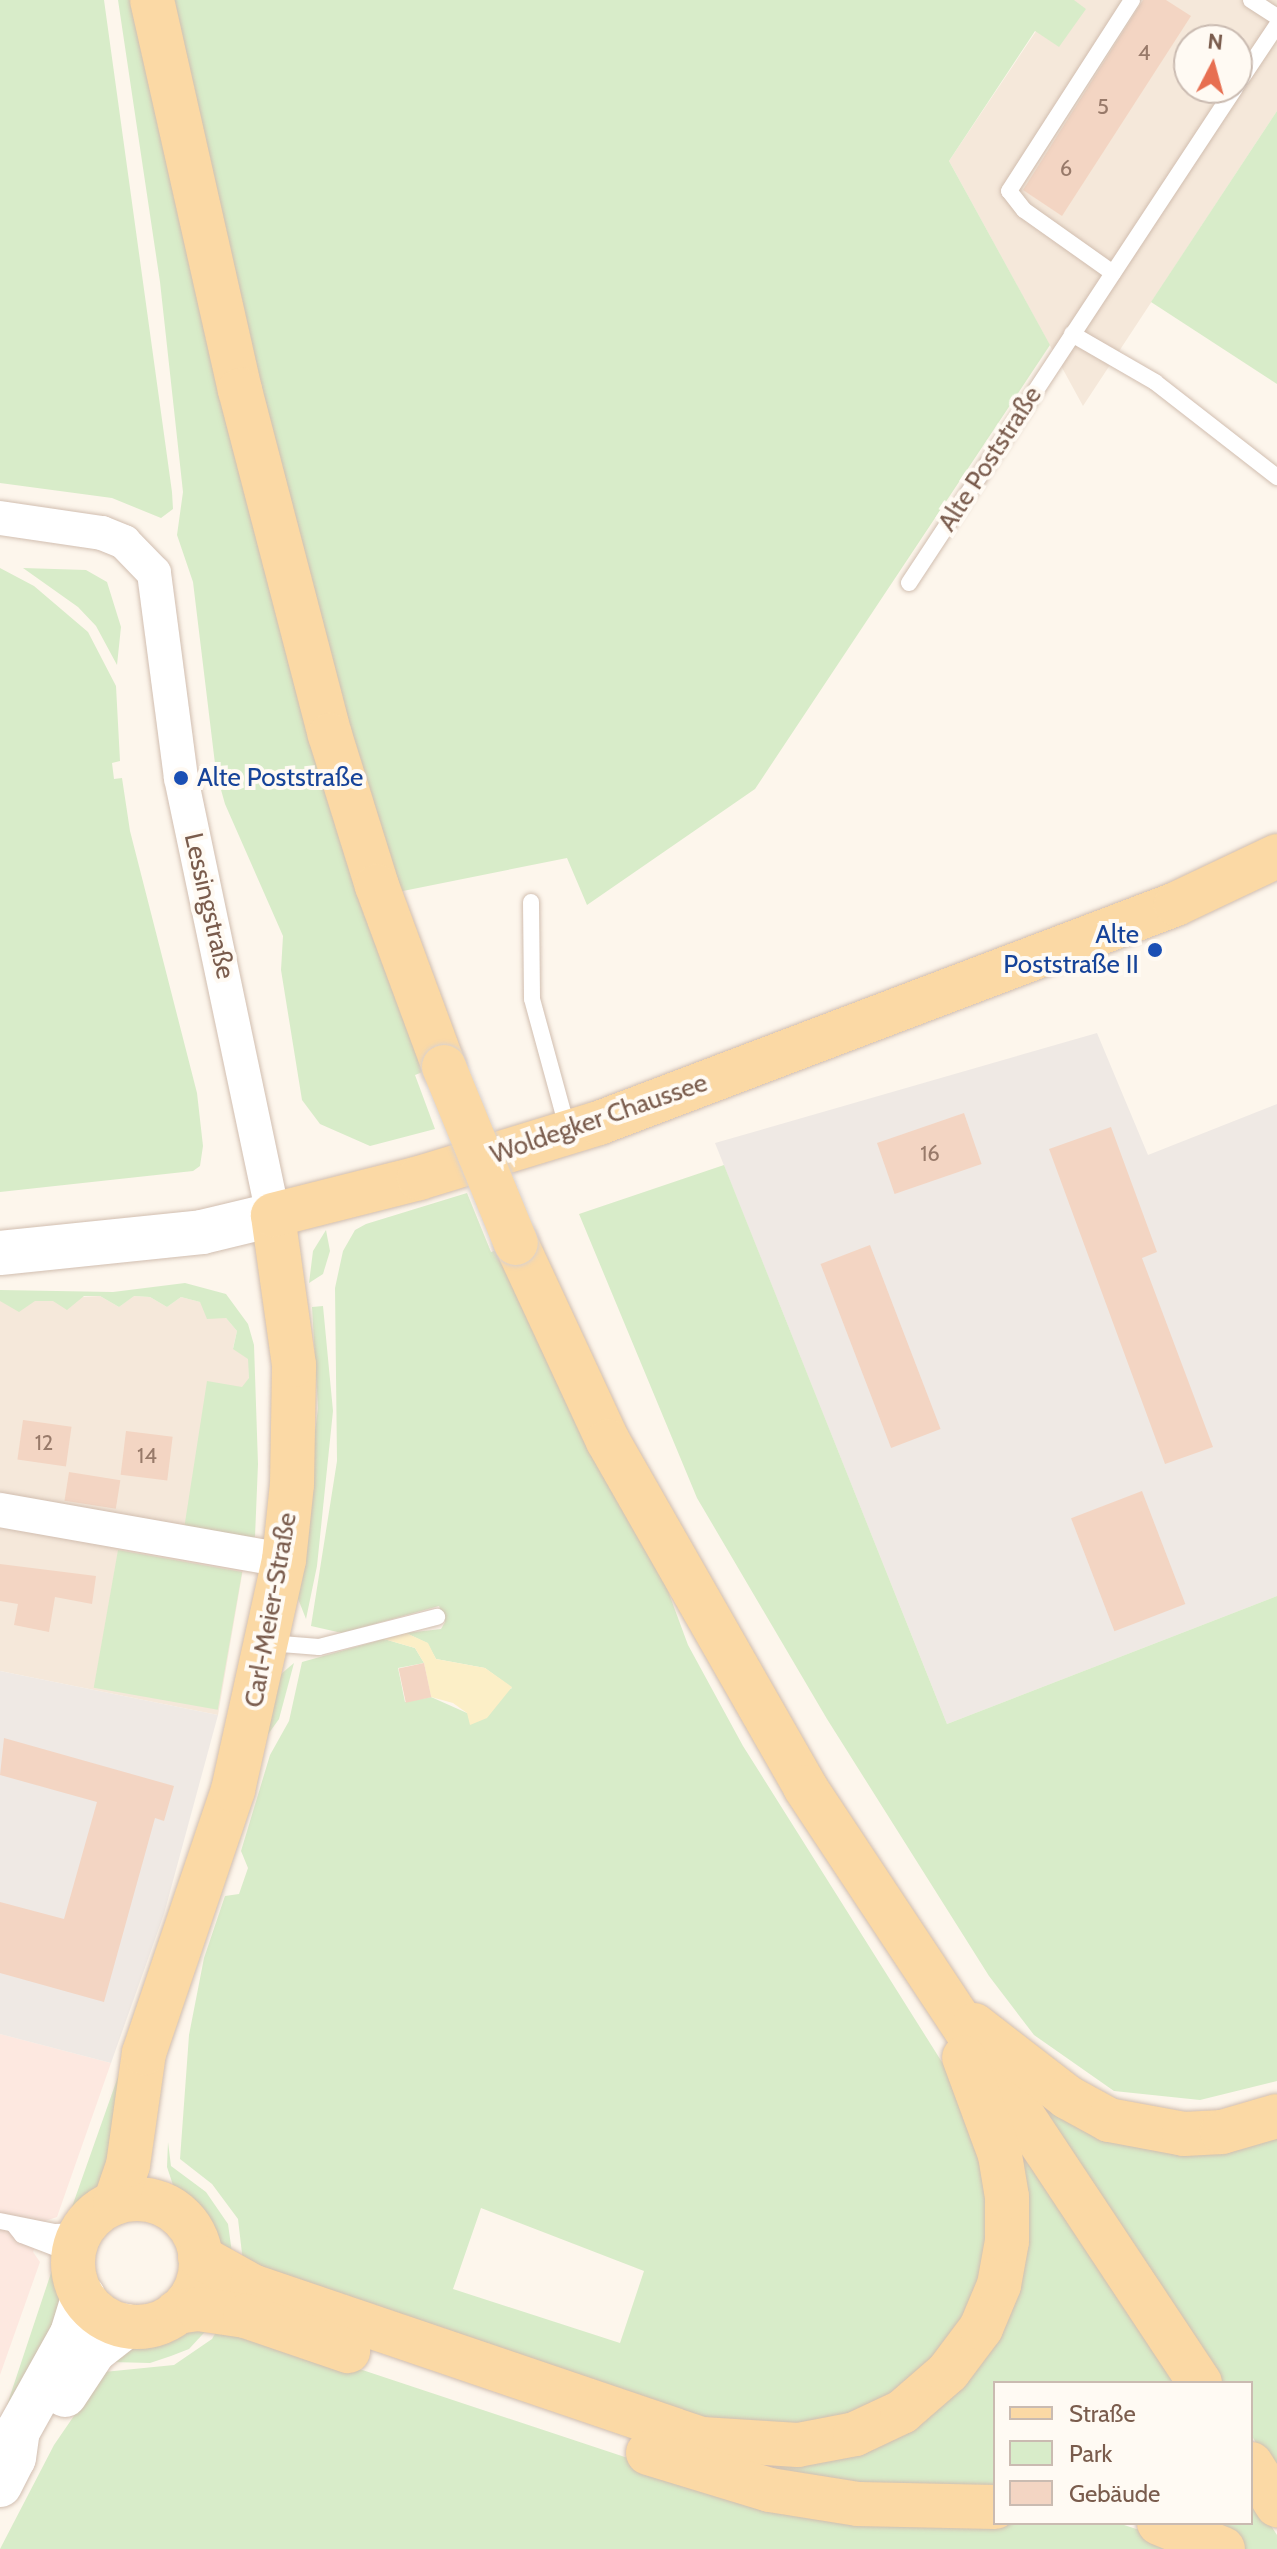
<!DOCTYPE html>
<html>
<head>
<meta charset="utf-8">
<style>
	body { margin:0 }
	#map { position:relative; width:1277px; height:2549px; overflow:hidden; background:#fdf6ec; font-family:Cabin,sans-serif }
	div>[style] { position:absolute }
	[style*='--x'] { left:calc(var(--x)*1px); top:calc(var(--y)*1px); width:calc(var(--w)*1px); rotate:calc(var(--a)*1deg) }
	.residential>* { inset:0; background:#f5e8da }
	.commercial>* { inset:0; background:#fde8e0 }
	.industrial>* { inset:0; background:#efe9e4 }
	.green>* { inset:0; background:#d8ecc9; transform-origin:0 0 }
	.sand>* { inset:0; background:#fcefc7 }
	.building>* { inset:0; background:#f3d5c3; transform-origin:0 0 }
	.roads { filter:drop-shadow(0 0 2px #d1beb0) drop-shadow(0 0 2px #d1beb0) }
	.lane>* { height:16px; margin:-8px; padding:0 8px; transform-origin:8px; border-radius:8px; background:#fff }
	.street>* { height:34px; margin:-17px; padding:0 17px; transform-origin:17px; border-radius:17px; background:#fff }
	.secondary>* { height:44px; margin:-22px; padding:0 22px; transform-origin:22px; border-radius:22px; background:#fff }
	.primary>* { height:44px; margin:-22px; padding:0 22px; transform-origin:22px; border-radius:22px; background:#fbd9a5 }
	.primary>.ring { margin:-22px; padding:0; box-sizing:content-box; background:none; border:44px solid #fbd9a5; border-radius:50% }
	.bridges { filter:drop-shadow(0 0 2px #dad1cd) drop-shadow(0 0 2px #dad1cd) }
	.primary-bridge>* { height:44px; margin:-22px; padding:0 22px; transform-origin:22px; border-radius:22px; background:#fbd9a5 }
	.dots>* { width:22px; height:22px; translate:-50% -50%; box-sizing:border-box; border:4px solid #fffaf3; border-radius:50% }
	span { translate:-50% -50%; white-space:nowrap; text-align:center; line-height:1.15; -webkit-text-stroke:8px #fffaf3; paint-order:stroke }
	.number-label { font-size:22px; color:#987a6a }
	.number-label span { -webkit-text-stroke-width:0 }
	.street-label { font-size:26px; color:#7a5c4d }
	.transit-label { font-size:26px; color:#164399 }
	.left { translate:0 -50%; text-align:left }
	.right { translate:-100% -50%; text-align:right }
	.legend { position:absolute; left:993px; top:2381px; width:260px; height:144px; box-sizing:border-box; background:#fffaf3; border:2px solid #cabbb1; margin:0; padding:10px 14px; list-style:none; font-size:24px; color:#7a5c4d }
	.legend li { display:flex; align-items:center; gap:16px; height:40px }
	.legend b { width:40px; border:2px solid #cabbb1 }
	.north { position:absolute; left:1173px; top:24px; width:80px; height:80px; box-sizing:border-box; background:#fffaf3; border:2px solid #cabbb1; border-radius:50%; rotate:6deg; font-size:22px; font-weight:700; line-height:32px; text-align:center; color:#7a5c4d }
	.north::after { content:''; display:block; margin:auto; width:28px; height:36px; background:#e76f51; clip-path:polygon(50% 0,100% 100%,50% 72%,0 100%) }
</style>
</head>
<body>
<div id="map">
	<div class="residential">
		<i style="clip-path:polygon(evenodd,1057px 0,1277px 0,1277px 111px,1083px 406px,949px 161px,1057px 0,1189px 40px,1237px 40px,1237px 88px,1189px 88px,1189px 40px)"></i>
		<i style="clip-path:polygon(100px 1296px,119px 1307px,133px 1296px,150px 1297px,167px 1307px,181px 1297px,200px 1302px,226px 1318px,237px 1331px,233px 1348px,249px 1359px,248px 1540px,218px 1715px,0 1671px,0 1301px)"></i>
	</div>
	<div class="commercial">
		<i style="clip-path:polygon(0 2034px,111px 2063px,57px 2217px,45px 2221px,33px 2252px,40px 2262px,0 2375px)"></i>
	</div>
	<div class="industrial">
		<i style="clip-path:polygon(1097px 1033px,1148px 1155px,1277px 1104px,1277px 1596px,947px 1724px,715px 1143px)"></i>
		<i style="clip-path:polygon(0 1671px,218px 1715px,164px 1914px,111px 2063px,0 2034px)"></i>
	</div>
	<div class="green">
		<i style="clip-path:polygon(0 0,104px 0,172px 492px,173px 509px,161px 518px,112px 498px,0 483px)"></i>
		<i style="clip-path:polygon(118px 0,136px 0,425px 1071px,415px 1075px,435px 1129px,370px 1146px,320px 1124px,302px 1100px,281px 970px,283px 936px,225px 804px,216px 772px,193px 582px,177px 535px,183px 492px,160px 282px)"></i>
		<i style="clip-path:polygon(169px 0,1074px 0,1086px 9px,1059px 47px,1035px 31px,949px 161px,1050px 345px,755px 789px,587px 905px,567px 858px,398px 892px,287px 508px)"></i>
		<i style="clip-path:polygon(1277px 111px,1277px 384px,1151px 302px)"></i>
		<i style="clip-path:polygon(0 568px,34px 586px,88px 632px,116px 686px,120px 761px,112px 763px,114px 779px,122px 778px,130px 831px,197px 1093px,203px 1146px,200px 1166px,193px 1171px,0 1192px)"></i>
		<i style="clip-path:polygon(23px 568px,86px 570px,107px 582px,121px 627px,117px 665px,96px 626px,78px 607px)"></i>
		<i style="clip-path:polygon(724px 1165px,947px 1724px,1277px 1596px,1277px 2081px,1200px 2100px,1114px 2091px,1034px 2035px,989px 1976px,827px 1719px,697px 1498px,579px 1214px)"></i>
		<i style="clip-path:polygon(evenodd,467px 1193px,491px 1252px,500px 1249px,661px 1572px,688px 1645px,743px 1746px,957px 2086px,987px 2157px,986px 2281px,938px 2365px,849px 2421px,741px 2431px,243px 2262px,238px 2219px,212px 2184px,180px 2159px,189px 2035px,204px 1958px,225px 1896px,239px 1894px,248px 1868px,241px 1851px,270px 1755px,289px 1721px,302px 1662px,384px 1639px,415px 1648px,424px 1663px,398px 1668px,405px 1702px,431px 1697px,467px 1713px,512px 1688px,485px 1668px,436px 1659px,427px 1643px,406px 1633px,441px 1629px,445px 1622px,439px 1606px,342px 1633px,311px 1626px,337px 1461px,335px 1288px,343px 1251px,355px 1230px,366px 1224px,467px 1193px,481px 2208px,644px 2271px,620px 2343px,453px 2289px,481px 2208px)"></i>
		<i style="clip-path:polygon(326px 1230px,330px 1251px,323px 1274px,309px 1283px,313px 1251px)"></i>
		<i style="clip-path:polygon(185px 1283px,226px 1294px,248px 1324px,254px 1345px,258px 1464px,255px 1537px,248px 1540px,184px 1529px,207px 1381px,242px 1387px,249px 1378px,248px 1359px,233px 1349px,237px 1331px,226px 1318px,207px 1319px,200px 1302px,181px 1297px,167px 1307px,150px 1297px,134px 1296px,119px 1307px,100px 1296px,84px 1296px,67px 1310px,53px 1301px,35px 1301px,19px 1312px,0 1301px,0 1290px,113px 1292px)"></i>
		<i style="clip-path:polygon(323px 1306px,333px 1411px,317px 1566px,306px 1619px,295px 1591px,318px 1408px,312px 1307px)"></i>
		<i style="left:118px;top:1550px;width:126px;height:140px;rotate:10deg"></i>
		<i style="clip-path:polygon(294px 1663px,279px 1719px,264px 1740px,281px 1674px)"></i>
		<i style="clip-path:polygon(120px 2071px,102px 2195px,72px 2225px,56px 2229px,67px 2221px)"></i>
		<i style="clip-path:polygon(1033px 2104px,1277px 2128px,1277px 2475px,1251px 2435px,1251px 2383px,1218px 2383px)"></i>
		<i style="clip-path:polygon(168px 2142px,171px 2166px,206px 2192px,228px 2224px,233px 2260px,208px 2238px,175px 2191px,167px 2167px)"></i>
		<i style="clip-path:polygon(1027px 2151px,1179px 2383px,995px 2383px,995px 2495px,858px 2493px,674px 2441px,744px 2455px,956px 2381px,1011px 2156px)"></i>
		<i style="clip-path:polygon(51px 2253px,59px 2262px,66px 2302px,0 2426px,53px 2267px)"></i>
		<i style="clip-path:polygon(214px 2322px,189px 2349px,171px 2356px,150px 2363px,112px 2362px,133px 2340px)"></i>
		<i style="clip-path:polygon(221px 2323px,658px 2468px,995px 2523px,1118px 2523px,1197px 2549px,0 2549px,54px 2445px,104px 2372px,174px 2365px,212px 2339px)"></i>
		<i style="clip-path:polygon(1251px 2495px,1277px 2535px,1277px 2549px,1242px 2549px,1191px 2523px,1251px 2523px)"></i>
	</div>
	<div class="sand">
		<i style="clip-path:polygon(406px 1633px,428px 1643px,436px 1659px,485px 1668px,512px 1687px,487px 1718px,470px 1725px,467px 1713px,453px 1703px,431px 1697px,424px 1663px,415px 1648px,384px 1639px)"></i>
	</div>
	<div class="building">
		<i style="clip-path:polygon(1143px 0,1166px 0,1191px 16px,1062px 216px,1023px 190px)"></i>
		<i style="left:964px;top:1113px;width:54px;height:92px;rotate:71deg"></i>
		<i style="clip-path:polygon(1111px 1127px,1157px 1252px,1142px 1258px,1213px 1447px,1165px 1464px,1049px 1149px)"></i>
		<i style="left:870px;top:1245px;width:197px;height:53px;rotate:69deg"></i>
		<i style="left:23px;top:1420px;width:49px;height:40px;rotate:8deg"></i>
		<i style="left:126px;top:1431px;width:47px;height:44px;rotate:7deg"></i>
		<i style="left:69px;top:1472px;width:52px;height:29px;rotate:9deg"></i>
		<i style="left:1142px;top:1491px;width:121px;height:76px;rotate:69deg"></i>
		<i style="clip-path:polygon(0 1564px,96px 1576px,92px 1604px,55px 1597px,49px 1632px,14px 1625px,18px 1604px,0 1601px)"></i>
		<i style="left:424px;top:1663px;width:35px;height:26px;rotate:78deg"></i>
		<i style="clip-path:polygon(4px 1738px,174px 1786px,164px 1821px,155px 1818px,104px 2002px,0 1973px,0 1902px,64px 1919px,97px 1802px,0 1775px)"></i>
	</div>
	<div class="roads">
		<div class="lane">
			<i style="--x:1251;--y:0;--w:31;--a:33"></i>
			<i style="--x:1237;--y:85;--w:72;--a:-56.3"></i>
			<i style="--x:1113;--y:273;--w:109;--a:-144.7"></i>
			<i style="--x:1024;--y:210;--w:24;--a:-128"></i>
			<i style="--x:1009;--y:191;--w:227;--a:-57.2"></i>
			<i style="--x:1072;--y:334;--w:96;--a:30"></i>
			<i style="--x:1155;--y:382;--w:155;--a:37.9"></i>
			<i style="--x:909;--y:583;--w:593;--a:-56.63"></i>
			<i style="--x:531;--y:902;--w:97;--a:89.4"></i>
			<i style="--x:532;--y:999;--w:137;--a:74.7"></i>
			<i style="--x:269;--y:1643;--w:50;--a:4.6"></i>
			<i style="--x:319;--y:1647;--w:122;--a:-14.3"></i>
			<i style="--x:0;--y:2221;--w:56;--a:11.3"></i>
			<i style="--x:55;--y:2232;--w:26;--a:-2"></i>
			<i style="--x:14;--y:2225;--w:13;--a:51"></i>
			<i style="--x:22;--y:2235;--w:42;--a:21"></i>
			<i style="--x:61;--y:2250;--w:19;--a:51"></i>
		</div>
		<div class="street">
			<i style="--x:0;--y:518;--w:103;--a:8.4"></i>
			<i style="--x:102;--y:533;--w:24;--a:22"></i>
			<i style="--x:124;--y:542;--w:43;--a:45.9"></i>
			<i style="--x:154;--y:573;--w:207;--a:82.5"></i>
			<i style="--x:181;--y:778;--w:447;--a:78.1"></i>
			<i style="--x:0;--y:1510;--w:288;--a:10"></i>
		</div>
		<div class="secondary">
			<i style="--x:0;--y:1253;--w:203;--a:-5.9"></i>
			<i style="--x:202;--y:1232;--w:73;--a:-13.5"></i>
			<i style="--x:65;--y:2395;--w:53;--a:-56.6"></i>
			<i style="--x:94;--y:2351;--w:41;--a:-38"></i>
			<i style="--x:0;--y:2485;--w:30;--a:-63"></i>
			<i style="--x:14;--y:2458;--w:27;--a:-82"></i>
			<i style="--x:18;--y:2431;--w:111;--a:-60.9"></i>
			<i style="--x:72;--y:2334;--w:39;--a:-73"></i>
		</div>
		<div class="primary">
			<i style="--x:152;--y:0;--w:400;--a:77.3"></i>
			<i style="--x:240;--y:390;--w:357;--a:75.4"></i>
			<i style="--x:330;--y:735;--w:158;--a:72.7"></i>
			<i style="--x:377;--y:886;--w:193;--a:69.7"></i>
			<i style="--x:516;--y:1243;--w:218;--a:65.1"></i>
			<i style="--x:608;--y:1441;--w:398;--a:60.3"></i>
			<i style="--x:805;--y:1787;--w:715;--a:56.47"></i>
			<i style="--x:974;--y:2025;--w:118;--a:37.7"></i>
			<i style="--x:1067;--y:2097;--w:48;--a:28.7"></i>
			<i style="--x:1109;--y:2120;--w:76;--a:10.6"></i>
			<i style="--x:1184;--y:2134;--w:38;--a:-3"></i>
			<i style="--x:1222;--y:2132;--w:57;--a:-16.2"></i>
			<i class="ring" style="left:73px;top:2199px;width:84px;height:84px"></i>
			<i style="--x:115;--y:2203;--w:40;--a:-71.1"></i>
			<i style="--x:128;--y:2165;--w:113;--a:-81.9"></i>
			<i style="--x:144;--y:2053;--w:278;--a:-71.3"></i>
			<i style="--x:233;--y:1790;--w:236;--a:-77.5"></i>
			<i style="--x:284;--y:1560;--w:76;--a:-84"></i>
			<i style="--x:292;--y:1484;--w:119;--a:-89"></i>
			<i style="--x:294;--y:1365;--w:151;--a:-98"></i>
			<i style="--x:273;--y:1215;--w:151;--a:-14.2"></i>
			<i style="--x:419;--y:1178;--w:188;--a:-17"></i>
			<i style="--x:599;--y:1123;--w:617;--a:-20.78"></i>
			<i style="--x:1176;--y:904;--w:112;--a:-25.4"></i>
			<i style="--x:200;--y:2257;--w:60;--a:29.1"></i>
			<i style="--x:252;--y:2286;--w:475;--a:18.8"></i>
			<i style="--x:702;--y:2439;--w:96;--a:3.6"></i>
			<i style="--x:798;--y:2445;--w:58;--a:-10.9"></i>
			<i style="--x:855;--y:2434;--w:52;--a:-25.1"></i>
			<i style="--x:902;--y:2412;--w:61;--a:-41"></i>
			<i style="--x:948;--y:2372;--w:55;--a:-53.1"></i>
			<i style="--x:981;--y:2328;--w:47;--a:-67.3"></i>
			<i style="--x:999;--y:2285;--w:45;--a:-79.7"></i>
			<i style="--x:1007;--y:2241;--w:44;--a:-90"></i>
			<i style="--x:1007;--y:2197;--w:43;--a:-99.5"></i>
			<i style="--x:1000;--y:2155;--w:104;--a:-110.2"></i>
			<i style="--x:177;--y:2312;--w:21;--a:-8"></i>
			<i style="--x:198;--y:2309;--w:48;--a:8.5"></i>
			<i style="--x:245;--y:2316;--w:109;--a:18.8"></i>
			<i style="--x:648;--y:2453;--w:127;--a:16.9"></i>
			<i style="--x:770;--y:2490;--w:89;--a:9"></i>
			<i style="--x:858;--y:2504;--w:137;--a:1.3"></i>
			<i style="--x:1251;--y:2464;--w:49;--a:57.6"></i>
			<i style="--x:1159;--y:2523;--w:69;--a:22.1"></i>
		</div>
	</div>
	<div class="bridges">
		<div class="primary-bridge">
			<i style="--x:444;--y:1067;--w:190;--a:67.8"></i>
		</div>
	</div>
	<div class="dots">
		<i style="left:181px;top:778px;background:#1a4fb4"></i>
		<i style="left:1155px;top:950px;background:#1a4fb4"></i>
	</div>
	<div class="number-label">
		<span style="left:1144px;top:53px">4</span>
		<span style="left:1103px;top:107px">5</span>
		<span style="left:1066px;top:169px">6</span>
		<span style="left:930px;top:1154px">16</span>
		<span style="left:44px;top:1443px">12</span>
		<span style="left:147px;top:1456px">14</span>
	</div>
	<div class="street-label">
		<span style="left:990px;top:459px;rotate:-57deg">Alte Poststraße</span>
		<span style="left:209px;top:906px;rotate:77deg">Lessingstraße</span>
		<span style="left:599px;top:1119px;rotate:-19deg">Woldegker Chaussee</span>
		<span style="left:271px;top:1610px;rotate:-80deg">Carl-Meier-Straße</span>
	</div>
	<div class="transit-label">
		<span class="left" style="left:197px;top:778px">Alte Poststraße</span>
		<span class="right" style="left:1139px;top:950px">Alte<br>Poststraße II</span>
	</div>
	<ul class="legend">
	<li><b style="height:10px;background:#fbd9a5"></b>Straße</li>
	<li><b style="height:22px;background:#d8ecc9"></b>Park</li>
	<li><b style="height:22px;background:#f3d5c3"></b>Gebäude</li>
	</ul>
	<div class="north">N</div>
</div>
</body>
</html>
